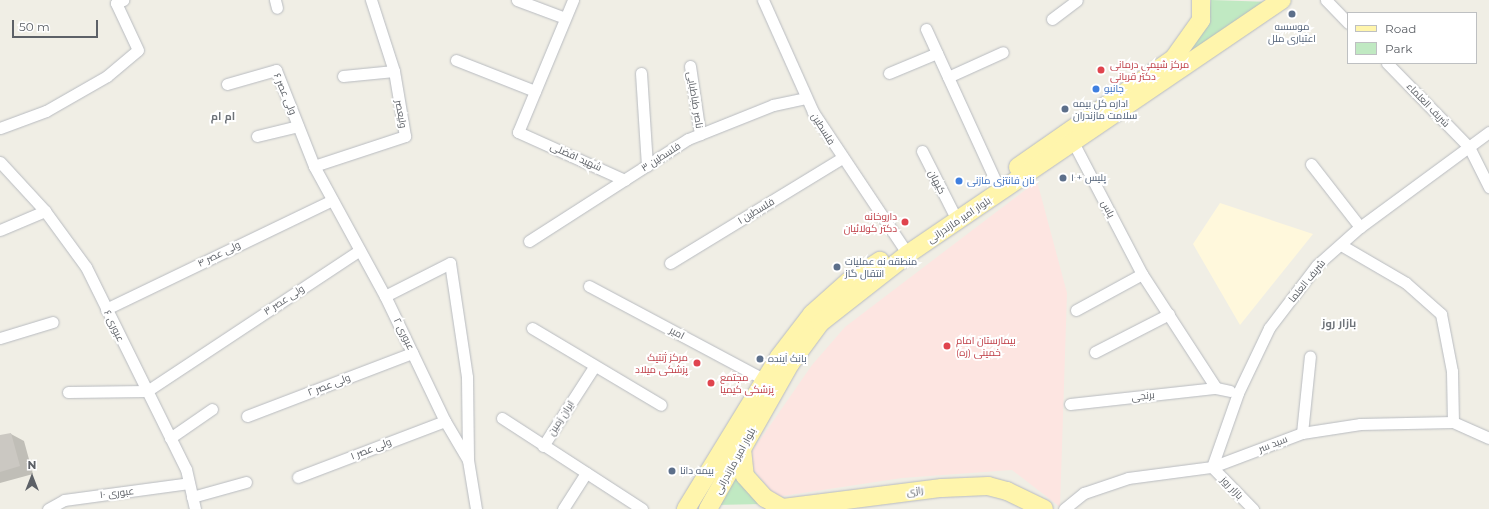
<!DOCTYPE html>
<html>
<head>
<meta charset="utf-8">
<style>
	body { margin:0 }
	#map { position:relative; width:1489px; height:509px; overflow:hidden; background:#f0eee5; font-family:Montserrat,Cairo,sans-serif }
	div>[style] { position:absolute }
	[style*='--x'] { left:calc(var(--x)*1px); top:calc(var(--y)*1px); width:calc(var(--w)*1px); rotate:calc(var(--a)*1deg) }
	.commercial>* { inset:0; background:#fff8dc }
	.medical>* { inset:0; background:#fde5e1 }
	.green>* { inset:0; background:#c0e9c2 }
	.shadow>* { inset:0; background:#0003 }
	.building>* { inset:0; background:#cbc8c2 }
	.roads { filter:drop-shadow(0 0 1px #b8bbc0) drop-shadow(0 0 1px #b8bbc0) }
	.minor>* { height:11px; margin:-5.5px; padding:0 5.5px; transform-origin:5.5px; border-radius:5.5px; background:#fff }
	.primary>* { height:18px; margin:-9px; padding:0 9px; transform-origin:9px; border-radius:9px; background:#fff5ac }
	.dots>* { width:11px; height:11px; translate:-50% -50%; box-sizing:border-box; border:2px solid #fff; border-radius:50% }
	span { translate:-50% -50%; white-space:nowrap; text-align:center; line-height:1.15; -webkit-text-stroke:4px #fff; paint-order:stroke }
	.service-label { font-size:10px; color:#4e5e75 }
	.left { translate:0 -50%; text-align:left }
	.health-label { font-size:10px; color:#be3a42 }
	.right { translate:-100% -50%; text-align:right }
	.shop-label { font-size:10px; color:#366cbe }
	.street-label { font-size:10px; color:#5d6167 }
	.neighbourhood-label { font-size:11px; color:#6e7379; font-weight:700 }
	.legend { position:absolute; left:1347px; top:12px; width:130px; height:52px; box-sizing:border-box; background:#fff; border:1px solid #bec0c2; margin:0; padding:5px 7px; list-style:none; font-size:12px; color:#5d6167 }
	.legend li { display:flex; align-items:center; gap:8px; height:20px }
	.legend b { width:20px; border:1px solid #bec0c2 }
	.north { position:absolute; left:12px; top:457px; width:40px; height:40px; -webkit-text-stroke:3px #fff; paint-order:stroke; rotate:0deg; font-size:11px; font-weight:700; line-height:16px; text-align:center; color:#5d6167 }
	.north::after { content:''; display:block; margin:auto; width:14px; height:18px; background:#5d6167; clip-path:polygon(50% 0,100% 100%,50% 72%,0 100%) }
	.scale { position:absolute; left:12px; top:20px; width:86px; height:18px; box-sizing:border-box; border:2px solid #5d6167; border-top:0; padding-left:5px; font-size:12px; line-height:14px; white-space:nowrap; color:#5d6167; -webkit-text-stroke:3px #fff; paint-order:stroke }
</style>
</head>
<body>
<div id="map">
	<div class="commercial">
		<i style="clip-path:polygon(1220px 203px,1313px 234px,1240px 325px,1193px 244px)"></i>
	</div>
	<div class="medical">
		<i style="clip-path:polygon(1037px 181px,1067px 293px,1060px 507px,1012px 470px,902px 478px,776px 497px,746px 460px,812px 365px,845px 327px)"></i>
	</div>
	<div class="green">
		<i style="clip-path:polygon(1211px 0,1273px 2px,843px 300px,820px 320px,793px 356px,739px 449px,731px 453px,729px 443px,783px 355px,814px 315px,856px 280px,1174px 64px,1193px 46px,1208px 23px)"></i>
		<i style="clip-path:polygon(737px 465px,768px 504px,714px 505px)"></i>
	</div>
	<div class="shadow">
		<i style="clip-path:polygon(11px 434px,24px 441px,33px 474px,0 483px,0 436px)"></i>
	</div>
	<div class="building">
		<i style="clip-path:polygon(11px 433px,20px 466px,0 472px,0 435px)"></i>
	</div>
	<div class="roads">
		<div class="minor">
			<i style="--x:275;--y:0;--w:8;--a:76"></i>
			<i style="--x:517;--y:0;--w:51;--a:20.6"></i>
			<i style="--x:573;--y:0;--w:143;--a:112.6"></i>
			<i style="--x:518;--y:132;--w:117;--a:24.2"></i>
			<i style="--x:763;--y:0;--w:123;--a:65.9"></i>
			<i style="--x:813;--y:112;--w:162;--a:56.3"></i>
			<i style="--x:1326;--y:0;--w:32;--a:46"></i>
			<i style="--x:1052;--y:19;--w:31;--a:-37"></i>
			<i style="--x:926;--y:29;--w:168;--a:65.4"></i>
			<i style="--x:456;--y:60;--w:85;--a:21.4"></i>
			<i style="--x:1387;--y:63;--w:117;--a:45.7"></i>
			<i style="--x:1469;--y:147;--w:45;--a:63.4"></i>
			<i style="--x:690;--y:66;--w:69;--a:81.6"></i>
			<i style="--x:641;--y:73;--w:93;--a:86.3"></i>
			<i style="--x:889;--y:73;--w:52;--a:-22.6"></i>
			<i style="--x:343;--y:76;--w:51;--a:-5.6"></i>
			<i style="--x:948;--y:77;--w:60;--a:-24.4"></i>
			<i style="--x:227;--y:84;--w:51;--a:-15.9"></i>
			<i style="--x:276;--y:70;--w:103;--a:68.4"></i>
			<i style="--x:314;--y:166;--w:148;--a:61.4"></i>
			<i style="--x:385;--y:296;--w:139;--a:64.4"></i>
			<i style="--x:445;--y:421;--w:45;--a:59.5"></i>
			<i style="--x:468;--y:460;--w:50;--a:80.7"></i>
			<i style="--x:0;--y:128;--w:49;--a:-20.3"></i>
			<i style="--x:46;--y:111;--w:70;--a:-29.8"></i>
			<i style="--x:107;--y:76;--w:40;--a:-40"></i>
			<i style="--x:138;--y:50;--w:52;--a:-115.1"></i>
			<i style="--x:116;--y:3;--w:8;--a:-23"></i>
			<i style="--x:257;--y:136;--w:42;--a:-13.7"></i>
			<i style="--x:1074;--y:144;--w:147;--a:62.4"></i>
			<i style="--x:1142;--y:274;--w:136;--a:57"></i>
			<i style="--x:1216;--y:388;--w:14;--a:12"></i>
			<i style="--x:922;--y:151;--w:68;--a:63.1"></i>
			<i style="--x:0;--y:162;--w:67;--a:47.4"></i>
			<i style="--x:45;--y:211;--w:69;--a:53.8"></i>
			<i style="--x:86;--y:267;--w:225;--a:63.7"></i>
			<i style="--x:186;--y:469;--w:41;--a:77.3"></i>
			<i style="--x:1311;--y:164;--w:80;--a:52.1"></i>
			<i style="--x:314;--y:166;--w:96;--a:-18.2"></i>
			<i style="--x:405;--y:136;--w:66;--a:-99.6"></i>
			<i style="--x:394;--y:71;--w:75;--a:-107.9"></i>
			<i style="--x:0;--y:230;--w:49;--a:-22.9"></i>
			<i style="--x:529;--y:241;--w:189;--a:-32.7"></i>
			<i style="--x:688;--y:139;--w:92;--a:-21.8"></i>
			<i style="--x:773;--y:105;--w:33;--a:-12"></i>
			<i style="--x:1341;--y:245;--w:75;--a:30.3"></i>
			<i style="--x:1406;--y:283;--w:47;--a:41.5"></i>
			<i style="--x:1441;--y:314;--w:58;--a:79.1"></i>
			<i style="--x:1452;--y:371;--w:51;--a:88.9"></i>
			<i style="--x:670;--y:263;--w:202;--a:-31.4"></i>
			<i style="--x:589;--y:286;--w:200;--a:28.1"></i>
			<i style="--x:385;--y:296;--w:73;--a:-26.9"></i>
			<i style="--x:450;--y:263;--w:115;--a:81.5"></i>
			<i style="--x:467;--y:377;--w:83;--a:89.3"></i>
			<i style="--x:106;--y:309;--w:251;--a:-25.7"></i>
			<i style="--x:1076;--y:310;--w:75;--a:-28.6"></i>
			<i style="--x:532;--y:328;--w:150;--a:30.8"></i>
			<i style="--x:0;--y:338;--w:55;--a:-16.8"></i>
			<i style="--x:1095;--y:352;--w:83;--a:-27.2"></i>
			<i style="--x:68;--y:392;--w:79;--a:-0.7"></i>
			<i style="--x:147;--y:391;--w:255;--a:-33.5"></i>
			<i style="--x:1070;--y:404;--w:147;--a:-6.3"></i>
			<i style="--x:247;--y:416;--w:177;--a:-20.9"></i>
			<i style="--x:502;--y:418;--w:167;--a:33"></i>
			<i style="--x:1302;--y:433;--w:77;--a:-84.1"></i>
			<i style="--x:170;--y:438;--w:51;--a:-34.6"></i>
			<i style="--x:543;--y:446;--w:94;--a:-57.2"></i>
			<i style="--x:1212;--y:467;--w:78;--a:-70.6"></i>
			<i style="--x:1238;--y:393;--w:72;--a:-64.5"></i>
			<i style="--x:1269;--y:328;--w:79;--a:-52.7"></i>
			<i style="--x:1317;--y:265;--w:57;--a:-41.5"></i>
			<i style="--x:1360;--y:227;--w:160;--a:-36.4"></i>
			<i style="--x:1212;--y:467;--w:59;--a:45.7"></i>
			<i style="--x:298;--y:477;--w:157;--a:-20.9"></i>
			<i style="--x:192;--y:497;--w:56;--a:-15.5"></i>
			<i style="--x:48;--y:509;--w:18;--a:-29"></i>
			<i style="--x:64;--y:500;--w:126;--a:-7.7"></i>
			<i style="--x:563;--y:509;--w:43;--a:-57.4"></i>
			<i style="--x:1064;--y:509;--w:26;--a:-39"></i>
			<i style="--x:1084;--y:493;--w:46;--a:-18.8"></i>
			<i style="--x:1128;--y:478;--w:85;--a:-7.5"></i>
			<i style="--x:1212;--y:467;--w:96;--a:-20.7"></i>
			<i style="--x:1302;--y:433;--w:59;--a:-8.8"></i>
			<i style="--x:1360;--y:424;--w:93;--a:-1.2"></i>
			<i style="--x:1453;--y:422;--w:39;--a:24"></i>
		</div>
		<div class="primary">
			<i style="--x:1018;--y:167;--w:190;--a:-34.9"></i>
			<i style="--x:1174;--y:58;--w:47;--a:-54.6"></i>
			<i style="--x:1201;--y:20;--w:20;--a:-90"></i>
			<i style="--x:742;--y:449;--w:27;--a:84"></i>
			<i style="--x:745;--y:476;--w:30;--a:48"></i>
			<i style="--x:765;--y:498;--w:20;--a:30"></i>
			<i style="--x:686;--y:509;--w:178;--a:-58.5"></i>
			<i style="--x:779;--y:357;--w:54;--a:-52.5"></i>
			<i style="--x:812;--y:314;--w:50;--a:-41.7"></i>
			<i style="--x:849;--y:281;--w:37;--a:-33"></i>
			<i style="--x:708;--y:509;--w:167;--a:-60.5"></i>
			<i style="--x:790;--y:364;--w:51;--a:-53.8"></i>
			<i style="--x:820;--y:323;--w:112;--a:-38.1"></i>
			<i style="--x:908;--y:254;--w:452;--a:-34.2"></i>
			<i style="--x:775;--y:509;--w:168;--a:-7.2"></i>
			<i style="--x:942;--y:488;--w:46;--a:-2.5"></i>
			<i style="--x:988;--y:486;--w:20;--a:15"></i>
			<i style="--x:1007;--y:491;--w:41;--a:25.9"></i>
		</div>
	</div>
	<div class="dots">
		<i style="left:1292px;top:14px;background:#5c6f8a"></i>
		<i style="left:1101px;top:70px;background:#e0444e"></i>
		<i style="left:1096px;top:89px;background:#3f7fe0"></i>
		<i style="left:1065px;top:109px;background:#5c6f8a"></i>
		<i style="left:1063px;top:178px;background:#5c6f8a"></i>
		<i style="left:959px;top:181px;background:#3f7fe0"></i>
		<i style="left:905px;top:222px;background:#e0444e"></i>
		<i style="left:837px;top:267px;background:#5c6f8a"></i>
		<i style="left:947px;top:346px;background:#e0444e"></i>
		<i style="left:760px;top:359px;background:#5c6f8a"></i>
		<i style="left:697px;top:363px;background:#e0444e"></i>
		<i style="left:711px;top:383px;background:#e0444e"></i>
		<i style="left:672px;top:471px;background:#5c6f8a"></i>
	</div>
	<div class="service-label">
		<span style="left:1292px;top:32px">موسسه<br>اعتباری ملل</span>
		<span class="left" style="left:1073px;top:109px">اداره کل بیمه<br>سلامت مازندران</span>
		<span class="left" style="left:1071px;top:178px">پلیس +١٠</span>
		<span class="left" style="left:845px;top:267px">منطقه نه عملیات<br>انتقال گاز</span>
		<span class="left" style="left:768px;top:359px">بانک آینده</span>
		<span class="left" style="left:680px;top:471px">بیمه دانا</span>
	</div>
	<div class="health-label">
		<span class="left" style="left:1110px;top:70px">مرکز شیمی درمانی<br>دکتر قربانی</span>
		<span class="right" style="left:897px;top:222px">داروخانه<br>دکتر کولائیان</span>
		<span class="left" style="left:956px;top:346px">بیمارستان امام<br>خمینی (ره)</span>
		<span class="right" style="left:688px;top:363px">مرکز ژنتیک<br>پزشکی میلاد</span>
		<span class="left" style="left:720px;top:383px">مجتمع<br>پزشکی کیمیا</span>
	</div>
	<div class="shop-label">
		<span class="left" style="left:1104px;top:89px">جانبو</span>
		<span class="left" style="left:967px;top:181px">نان فانتزی مازنی</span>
	</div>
	<div class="street-label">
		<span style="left:285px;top:94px;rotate:67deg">ولی عصر ۶</span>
		<span style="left:695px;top:100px;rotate:81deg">ناصر طباطبایی</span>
		<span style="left:1428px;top:105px;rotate:46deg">شریف العلماء</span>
		<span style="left:401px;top:114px;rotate:80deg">ولیعصر</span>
		<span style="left:823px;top:129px;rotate:58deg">فلسطین</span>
		<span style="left:576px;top:157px;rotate:24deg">شهید افضلی</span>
		<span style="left:661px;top:157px;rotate:-33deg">فلسطین ۳</span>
		<span style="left:937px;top:182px;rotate:63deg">کیهان</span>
		<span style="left:1108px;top:209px;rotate:63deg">یاس</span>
		<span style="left:756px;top:211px;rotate:-31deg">فلسطین ۱</span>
		<span style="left:959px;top:220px;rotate:-34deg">بلوار امیر مازندرانی</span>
		<span style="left:219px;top:254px;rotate:-26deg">ولی عصر ۴</span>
		<span style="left:1307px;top:281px;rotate:-51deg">شریف العلما</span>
		<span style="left:284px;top:300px;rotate:-33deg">ولی عصر ۳</span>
		<span style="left:114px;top:326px;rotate:64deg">عبوری ۶</span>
		<span style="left:677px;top:333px;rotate:28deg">امیر</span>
		<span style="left:404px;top:334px;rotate:64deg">عبوری ۲</span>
		<span style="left:329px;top:385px;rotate:-21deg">ولی عصر ۲</span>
		<span style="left:1143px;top:396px;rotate:-6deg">برنجی</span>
		<span style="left:561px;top:418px;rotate:-57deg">ایران زمین</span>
		<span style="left:1273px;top:444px;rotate:-21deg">سید سر</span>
		<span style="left:371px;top:449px;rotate:-21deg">ولی عصر ۱</span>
		<span style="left:735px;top:461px;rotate:-61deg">بلوار امیر مازندرانی</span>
		<span style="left:1232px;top:488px;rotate:46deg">بازار روز</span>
		<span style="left:915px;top:491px;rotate:-7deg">رازی</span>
		<span style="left:117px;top:493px;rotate:-7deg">عبوری ۱۰</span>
	</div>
	<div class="neighbourhood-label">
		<span style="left:223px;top:116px">ام ام</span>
		<span style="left:1339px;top:323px">بازار روز</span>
	</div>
	<ul class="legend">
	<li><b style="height:5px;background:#fff5ac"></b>Road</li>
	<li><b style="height:11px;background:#c0e9c2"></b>Park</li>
	</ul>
	<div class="north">N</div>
	<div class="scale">50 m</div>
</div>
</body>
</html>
